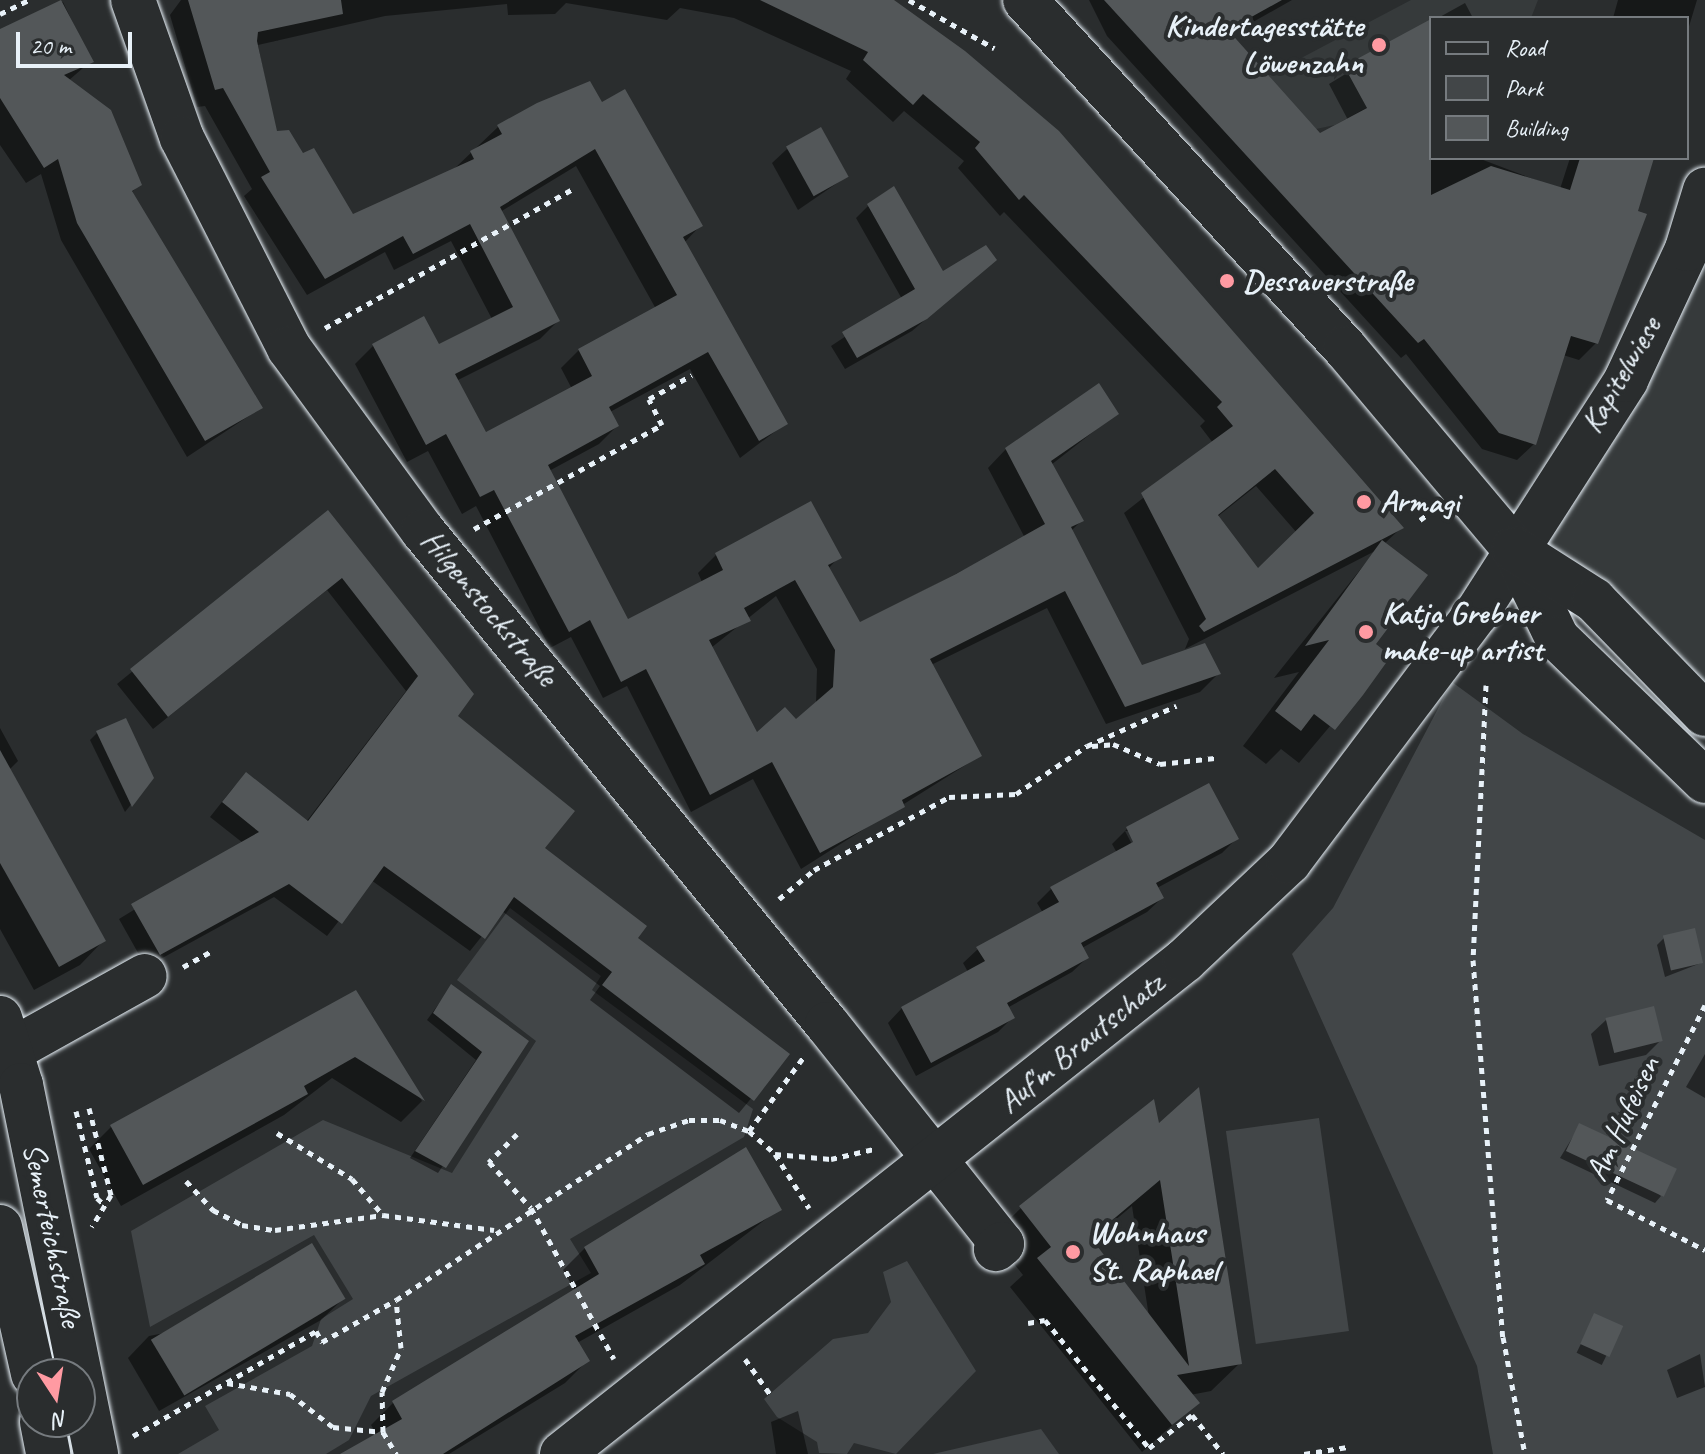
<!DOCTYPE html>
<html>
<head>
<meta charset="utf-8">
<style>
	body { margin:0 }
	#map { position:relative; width:1705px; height:1454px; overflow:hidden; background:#2a2d2e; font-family:Caveat,sans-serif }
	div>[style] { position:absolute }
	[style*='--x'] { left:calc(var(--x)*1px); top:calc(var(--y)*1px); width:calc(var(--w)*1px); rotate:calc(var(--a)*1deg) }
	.built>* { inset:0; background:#363a3b }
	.green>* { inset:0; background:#424648; transform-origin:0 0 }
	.shadow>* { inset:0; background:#0007; transform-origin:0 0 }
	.building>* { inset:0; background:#535759; transform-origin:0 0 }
	.path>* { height:5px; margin-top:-2.5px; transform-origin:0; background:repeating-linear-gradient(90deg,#e8f1f8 0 6px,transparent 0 12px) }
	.roads { filter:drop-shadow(0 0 2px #e8f1f8) drop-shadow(0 0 2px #e8f1f8) }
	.minor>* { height:44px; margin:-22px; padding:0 22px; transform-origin:22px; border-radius:22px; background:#2a2d2e }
	.major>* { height:44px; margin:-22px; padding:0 22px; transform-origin:22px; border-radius:22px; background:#2a2d2e }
	.dots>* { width:22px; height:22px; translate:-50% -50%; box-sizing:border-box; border:4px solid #2a2d2e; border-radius:50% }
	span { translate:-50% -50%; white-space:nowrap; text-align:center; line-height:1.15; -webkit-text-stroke:8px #2a2d2e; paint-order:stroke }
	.poi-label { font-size:32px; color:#e8f1f8; font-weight:700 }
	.right { translate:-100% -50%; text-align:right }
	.left { translate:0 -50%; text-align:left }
	.street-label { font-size:32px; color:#e8f1f8 }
	.legend { position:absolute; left:1429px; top:16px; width:260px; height:144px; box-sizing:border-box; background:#2a2d2e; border:2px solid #767b7f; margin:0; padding:10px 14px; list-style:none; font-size:24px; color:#e8f1f8 }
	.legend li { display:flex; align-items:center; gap:16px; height:40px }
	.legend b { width:40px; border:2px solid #767b7f }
	.north { position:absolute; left:16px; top:1358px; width:80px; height:80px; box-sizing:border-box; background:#2a2d2e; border:2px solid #767b7f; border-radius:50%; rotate:168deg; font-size:22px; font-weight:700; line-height:32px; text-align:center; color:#e8f1f8 }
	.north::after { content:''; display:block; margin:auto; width:28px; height:36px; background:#ff9aa2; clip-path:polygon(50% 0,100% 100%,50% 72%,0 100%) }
	.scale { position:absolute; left:16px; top:32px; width:116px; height:36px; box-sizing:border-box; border:4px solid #e8f1f8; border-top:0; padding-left:10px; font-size:24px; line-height:28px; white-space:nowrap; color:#e8f1f8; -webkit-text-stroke:6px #2a2d2e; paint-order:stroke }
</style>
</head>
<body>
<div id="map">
	<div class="built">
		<i style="clip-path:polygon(1411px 0,1538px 0,1531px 18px,1431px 18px,1431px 72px,1335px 125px,1316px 129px,1278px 93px,1269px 75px)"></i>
		<i style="clip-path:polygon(1705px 221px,1705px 696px,1528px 543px)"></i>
	</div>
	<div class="green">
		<i style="clip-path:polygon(1452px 682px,1523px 734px,1705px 840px,1705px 1454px,1493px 1454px,1477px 1366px,1292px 954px,1333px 908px)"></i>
		<i style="clip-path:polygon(510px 908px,601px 976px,592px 990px,753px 1109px,744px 1137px,570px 1239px,591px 1273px,371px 1396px,349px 1440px,326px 1454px,178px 1454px,219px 1430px,205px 1406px,312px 1346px,321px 1319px,353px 1299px,314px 1235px,150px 1327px,131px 1231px,323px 1120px,452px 1173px,536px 1041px,457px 980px)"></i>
		<i style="left:1319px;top:1118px;width:215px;height:94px;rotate:82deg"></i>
		<i style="clip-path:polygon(907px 1261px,976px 1371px,896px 1454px,854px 1443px,847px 1454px,819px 1453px,817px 1442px,777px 1417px,764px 1399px,833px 1339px,868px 1333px,891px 1302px,883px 1272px)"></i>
		<i style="clip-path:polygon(1041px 1429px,1059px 1454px,933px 1454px)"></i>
	</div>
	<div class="shadow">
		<i style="clip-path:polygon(evenodd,181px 0,885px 0,1401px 528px,1384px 544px,1373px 645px,1389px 656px,1299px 763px,1281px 749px,1266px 764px,1243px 746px,1299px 672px,1274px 678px,1375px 551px,1185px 649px,1189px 639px,1124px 513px,1213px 443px,1200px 426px,1205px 421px,1004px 212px,1000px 216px,958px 168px,964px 161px,904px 111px,893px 122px,846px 79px,851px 71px,734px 18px,680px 8px,667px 20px,566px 3px,555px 14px,508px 15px,507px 4px,385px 16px,258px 45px,276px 133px,352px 217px,453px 170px,499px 126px,601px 104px,700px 226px,684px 243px,785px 424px,740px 458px,690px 369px,610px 412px,617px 426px,599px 444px,549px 471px,627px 622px,702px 582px,698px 573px,716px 555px,810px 504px,839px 557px,828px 569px,859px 624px,1025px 538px,988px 468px,1006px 449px,1117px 413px,1051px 465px,1081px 521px,1071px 531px,1141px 668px,1218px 674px,1200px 692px,1106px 724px,1047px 608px,931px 665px,980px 756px,801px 869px,753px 779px,691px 812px,627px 686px,603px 698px,571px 637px,550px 648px,476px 506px,462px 514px,428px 451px,407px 462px,355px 364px,373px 346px,438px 347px,492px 319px,451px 241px,394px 270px,385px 252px,307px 295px,244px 196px,252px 189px,205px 106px,197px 107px,170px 15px,181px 0,576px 166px,656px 309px,579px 350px,561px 368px,572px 389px,485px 435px,456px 381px,540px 339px,558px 321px,500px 212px,576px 166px,181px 0,1256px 486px,1297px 533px,1257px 571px,1217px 517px,1256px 486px,181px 0,776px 596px,817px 669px,816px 704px,796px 722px,757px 735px,711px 648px,776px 596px)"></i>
		<i style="clip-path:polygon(1089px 0,1292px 0,1230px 35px,1320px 136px,1348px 120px,1329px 84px,1431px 22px,1431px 158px,1478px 158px,1560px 189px,1570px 158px,1647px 158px,1596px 343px,1579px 360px,1563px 355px,1534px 444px,1517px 460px,1482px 449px,1406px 354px,1401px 358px,1107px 36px)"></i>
		<i style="clip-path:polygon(1618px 0,1697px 0,1687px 33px,1687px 18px,1613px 18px)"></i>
		<i style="clip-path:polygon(63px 2px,91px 61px,68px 81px,140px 184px,131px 193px,261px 408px,187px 457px,61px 240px,41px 174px,26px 183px,0 145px,0 32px)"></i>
		<i style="clip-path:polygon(1465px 3px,1473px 18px,1438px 18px)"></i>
		<i style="clip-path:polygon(787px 149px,846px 177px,798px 210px,772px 163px)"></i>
		<i style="clip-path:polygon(868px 206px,942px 274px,982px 271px,912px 331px,845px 369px,831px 346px,902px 299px,856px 218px)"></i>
		<i style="clip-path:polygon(327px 513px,542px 848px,636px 939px,787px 1055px,739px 1113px,590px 1000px,600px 986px,502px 911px,470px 951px,371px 880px,327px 936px,274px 897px,146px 967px,119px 919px,243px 843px,210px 817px,233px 788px,246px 775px,306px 822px,406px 691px,327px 590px,153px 729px,117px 684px)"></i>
		<i style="clip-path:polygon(0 728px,18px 761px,9px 770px,103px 941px,80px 965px,34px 990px,0 929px)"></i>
		<i style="clip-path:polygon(97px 733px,152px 778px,125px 812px,90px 740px)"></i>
		<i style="clip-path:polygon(evenodd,1208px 785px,1237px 838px,1222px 853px,1157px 888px,1162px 898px,1147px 912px,1082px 948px,1087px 958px,1072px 972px,1007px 1008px,1013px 1017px,998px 1032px,916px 1076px,888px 1023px,902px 1008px,968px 972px,963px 963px,978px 949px,1043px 913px,1037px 903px,1052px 888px,1117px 853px,1112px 844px,1127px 829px,1208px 785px,1125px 831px,1130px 831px,1136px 852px,1125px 831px)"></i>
		<i style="clip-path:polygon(1664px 938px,1701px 963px,1665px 977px,1657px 945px)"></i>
		<i style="clip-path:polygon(451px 987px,526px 1042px,438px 1173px,410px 1158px,476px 1060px,427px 1020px)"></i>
		<i style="clip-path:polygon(355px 992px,422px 1101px,401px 1122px,332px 1078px,284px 1115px,121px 1206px,89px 1149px,111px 1127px)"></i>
		<i style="clip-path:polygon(1606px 1020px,1661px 1040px,1646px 1055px,1599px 1066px,1591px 1034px)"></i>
		<i style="clip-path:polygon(1705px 1054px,1705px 1098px,1686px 1087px)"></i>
		<i style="clip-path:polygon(1580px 1125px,1661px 1196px,1655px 1203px,1560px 1158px)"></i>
		<i style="clip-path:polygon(evenodd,1157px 1127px,1240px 1363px,1211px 1391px,1190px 1395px,1197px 1403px,1142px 1452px,1010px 1287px,1023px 1275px,992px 1236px,1021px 1208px,1157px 1127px,1132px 1206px,1149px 1317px,1090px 1241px,1132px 1206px)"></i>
		<i style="clip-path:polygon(779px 1209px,680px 1285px,577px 1343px,587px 1361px,565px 1383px,449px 1454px,344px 1454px,377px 1435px,371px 1425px,393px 1403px,575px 1291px,563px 1270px,585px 1248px)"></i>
		<i style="clip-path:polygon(343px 1299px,321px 1320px,159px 1411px,128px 1358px,149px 1336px)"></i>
		<i style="left:1595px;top:1315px;width:28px;height:42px;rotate:26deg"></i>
		<i style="clip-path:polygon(1700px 1354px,1705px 1387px,1677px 1398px,1667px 1370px)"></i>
		<i style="clip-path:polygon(798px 1411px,808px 1454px,776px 1454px,771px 1422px)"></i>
	</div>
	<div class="building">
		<i style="clip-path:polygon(61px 0,94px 62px,64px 75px,111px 110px,142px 185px,132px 191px,263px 408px,205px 441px,77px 223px,58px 159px,44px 168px,0 98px,0 29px)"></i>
		<i style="clip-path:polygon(evenodd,188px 0,341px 0,343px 14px,258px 32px,257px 41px,277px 131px,289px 130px,303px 153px,314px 148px,353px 214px,474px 159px,470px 151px,502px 134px,497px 125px,537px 103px,590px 81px,602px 102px,625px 89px,703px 226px,683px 237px,788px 424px,759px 441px,708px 352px,609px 407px,619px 426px,548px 465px,628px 619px,723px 570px,715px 553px,811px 501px,842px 558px,828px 565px,860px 622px,956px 574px,1045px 524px,1005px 448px,1099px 383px,1119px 414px,1051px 461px,1084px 521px,1071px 527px,1142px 665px,1205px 643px,1221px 674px,1125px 707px,1065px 591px,930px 659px,982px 756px,902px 800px,905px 807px,820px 853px,772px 762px,710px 795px,646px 669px,621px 682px,590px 620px,569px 632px,494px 490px,480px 497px,446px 434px,426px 445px,372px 344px,424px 316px,439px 344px,513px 307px,470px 224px,413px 254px,403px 236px,325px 279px,261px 177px,270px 172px,223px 88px,215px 90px,188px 0,595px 149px,677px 295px,578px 349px,592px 376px,486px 432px,455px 374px,560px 321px,500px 207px,595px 149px,188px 0,795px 580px,835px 650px,833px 687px,796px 719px,785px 707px,757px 732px,709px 640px,751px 621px,744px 608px,795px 580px)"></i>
		<i style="clip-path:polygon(evenodd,760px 0,894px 0,965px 51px,1059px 131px,1404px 528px,1204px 632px,1199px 626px,1206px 619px,1141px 493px,1233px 426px,1217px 407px,1222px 402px,1024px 195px,1019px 200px,975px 148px,980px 142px,923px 94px,913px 105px,863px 60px,868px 52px,760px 0,1275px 469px,1314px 513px,1258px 568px,1218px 515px,1275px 469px)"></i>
		<i style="clip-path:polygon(1104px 0,1282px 0,1228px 30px,1320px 133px,1367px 108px,1344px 66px,1431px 19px,1431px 195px,1491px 166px,1570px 190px,1580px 158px,1654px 158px,1638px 211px,1647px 214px,1598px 344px,1571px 336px,1536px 445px,1499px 433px,1424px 339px,1418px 343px)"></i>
		<i style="left:821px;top:127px;width:57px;height:40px;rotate:61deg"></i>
		<i style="clip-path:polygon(894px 186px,943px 271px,986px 245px,997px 260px,927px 319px,857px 358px,842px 332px,915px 289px,867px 204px)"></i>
		<i style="clip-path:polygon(328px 510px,474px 694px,458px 716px,575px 811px,545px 848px,647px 926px,638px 938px,790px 1054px,754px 1101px,602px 985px,612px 972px,514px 897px,485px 939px,384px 866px,342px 924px,289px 884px,160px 955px,131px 904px,259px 832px,222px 802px,246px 772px,308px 821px,418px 676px,342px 578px,168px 717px,130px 669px)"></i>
		<i style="clip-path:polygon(1382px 540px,1428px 575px,1376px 644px,1391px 656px,1363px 695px,1335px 730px,1314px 714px,1301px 731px,1275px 711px,1329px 640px,1305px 646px)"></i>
		<i style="clip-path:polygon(126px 718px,154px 778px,132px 807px,96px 731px)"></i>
		<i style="clip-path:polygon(0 750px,106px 941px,59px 967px,0 863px)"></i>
		<i style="clip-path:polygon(1209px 783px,1239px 839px,1156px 883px,1164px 898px,1081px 943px,1089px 958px,1007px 1003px,1015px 1018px,931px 1063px,901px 1007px,985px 961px,976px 947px,1059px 902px,1050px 887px,1133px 842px,1126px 827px)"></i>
		<i style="left:1695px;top:928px;width:36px;height:33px;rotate:77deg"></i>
		<i style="clip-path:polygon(451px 984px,529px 1041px,446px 1168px,415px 1151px,482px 1052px,433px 1013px)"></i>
		<i style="clip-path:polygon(356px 990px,425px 1101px,355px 1057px,304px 1086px,308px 1094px,143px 1185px,110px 1125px)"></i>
		<i style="left:1654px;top:1006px;width:36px;height:50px;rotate:76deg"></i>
		<i style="clip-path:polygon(evenodd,1199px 1087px,1242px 1364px,1177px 1375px,1200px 1403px,1172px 1425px,1037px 1258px,1051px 1247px,1019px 1206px,1154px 1099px,1159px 1123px,1199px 1087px,1160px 1180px,1189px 1366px,1091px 1238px,1160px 1180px)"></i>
		<i style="left:1579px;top:1123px;width:108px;height:31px;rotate:25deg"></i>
		<i style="clip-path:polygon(746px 1147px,782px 1210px,700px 1255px,705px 1264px,575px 1336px,590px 1361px,443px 1454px,340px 1454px,402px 1419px,392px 1401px,599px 1274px,584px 1247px)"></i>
		<i style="left:312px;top:1243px;width:65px;height:188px;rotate:59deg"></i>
		<i style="left:1594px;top:1313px;width:32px;height:34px;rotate:24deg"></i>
	</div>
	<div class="path">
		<i style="--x:909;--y:0;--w:98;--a:29.5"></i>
		<i style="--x:0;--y:14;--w:32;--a:-26"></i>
		<i style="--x:325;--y:328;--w:282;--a:-29.3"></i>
		<i style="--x:1420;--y:520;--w:14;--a:-36"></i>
		<i style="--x:474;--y:529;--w:215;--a:-29"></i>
		<i style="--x:662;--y:425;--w:29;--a:-117"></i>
		<i style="--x:649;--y:399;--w:49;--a:-29.2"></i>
		<i style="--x:1486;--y:685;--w:275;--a:92.7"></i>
		<i style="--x:1473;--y:960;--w:378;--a:85.5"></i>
		<i style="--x:1503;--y:1337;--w:119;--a:79.4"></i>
		<i style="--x:1092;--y:746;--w:21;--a:-5"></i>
		<i style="--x:1113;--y:744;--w:51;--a:23.1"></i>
		<i style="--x:1160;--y:764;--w:55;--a:-6.2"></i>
		<i style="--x:779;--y:899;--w:45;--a:-39.6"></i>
		<i style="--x:814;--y:870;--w:153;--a:-28.4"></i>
		<i style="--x:949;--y:797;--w:67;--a:-2.6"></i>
		<i style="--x:1016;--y:794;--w:86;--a:-34.1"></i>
		<i style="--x:1087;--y:746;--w:98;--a:-24.2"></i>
		<i style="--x:183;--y:967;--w:35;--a:-29"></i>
		<i style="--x:1705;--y:1005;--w:218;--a:116.7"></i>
		<i style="--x:1607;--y:1200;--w:110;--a:27"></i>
		<i style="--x:89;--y:1108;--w:90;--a:75.8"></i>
		<i style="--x:111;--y:1195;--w:37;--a:121"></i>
		<i style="--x:76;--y:1111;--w:89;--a:76.4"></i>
		<i style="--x:97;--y:1198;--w:12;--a:42"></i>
		<i style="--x:749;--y:1131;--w:35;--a:41"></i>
		<i style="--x:775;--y:1154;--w:64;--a:57.8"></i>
		<i style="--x:277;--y:1133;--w:88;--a:31.5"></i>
		<i style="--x:352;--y:1179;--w:48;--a:49.3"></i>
		<i style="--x:517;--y:1134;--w:40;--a:135"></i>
		<i style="--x:489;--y:1162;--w:62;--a:47.6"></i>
		<i style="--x:531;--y:1208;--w:172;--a:61.2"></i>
		<i style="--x:775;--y:1154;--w:56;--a:5.1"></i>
		<i style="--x:831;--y:1159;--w:44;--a:-13.1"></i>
		<i style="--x:186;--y:1181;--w:40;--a:47"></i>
		<i style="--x:213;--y:1210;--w:33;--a:27"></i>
		<i style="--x:242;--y:1225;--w:33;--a:9"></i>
		<i style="--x:275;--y:1230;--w:109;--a:-7.9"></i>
		<i style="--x:383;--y:1215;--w:112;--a:7.7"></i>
		<i style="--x:1028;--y:1323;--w:17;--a:-10"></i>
		<i style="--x:1045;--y:1320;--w:165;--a:50.9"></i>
		<i style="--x:1149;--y:1448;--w:54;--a:-37.5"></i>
		<i style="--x:1192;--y:1415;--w:50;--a:51.5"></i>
		<i style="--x:745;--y:1359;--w:43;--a:54.5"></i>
		<i style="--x:227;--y:1383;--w:64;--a:9.9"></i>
		<i style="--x:290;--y:1394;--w:54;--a:37.5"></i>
		<i style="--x:333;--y:1427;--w:50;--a:5.7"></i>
		<i style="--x:383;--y:1432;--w:26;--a:59"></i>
		<i style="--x:383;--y:1432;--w:40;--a:-91.4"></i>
		<i style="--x:382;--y:1392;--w:48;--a:-66.6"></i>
		<i style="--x:401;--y:1348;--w:48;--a:-95.9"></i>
		<i style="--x:133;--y:1436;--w:211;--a:-29.8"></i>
		<i style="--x:316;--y:1331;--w:13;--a:61"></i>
		<i style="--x:322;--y:1342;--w:85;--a:-29.6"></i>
		<i style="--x:396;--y:1300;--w:302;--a:-33.4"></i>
		<i style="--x:648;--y:1134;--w:43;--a:-18.9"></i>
		<i style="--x:689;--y:1120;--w:31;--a:0"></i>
		<i style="--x:720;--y:1120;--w:31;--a:21"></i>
		<i style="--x:749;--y:1131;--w:91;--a:-53.5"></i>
		<i style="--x:1304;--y:1454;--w:44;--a:-9.2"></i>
	</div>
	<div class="roads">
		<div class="minor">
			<i style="--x:133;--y:0;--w:146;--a:70.5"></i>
			<i style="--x:182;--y:138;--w:236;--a:63"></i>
			<i style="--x:289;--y:348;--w:227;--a:53.8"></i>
			<i style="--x:423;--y:531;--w:637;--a:50.67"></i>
			<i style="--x:827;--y:1024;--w:281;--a:51.5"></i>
			<i style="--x:1002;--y:1244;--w:8;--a:140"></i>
			<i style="--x:10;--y:1051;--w:154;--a:-29.1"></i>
			<i style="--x:562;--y:1454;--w:795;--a:-38.41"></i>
			<i style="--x:1185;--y:960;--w:143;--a:-43.3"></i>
			<i style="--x:1289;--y:862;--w:311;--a:-53"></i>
			<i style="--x:1476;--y:614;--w:278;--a:-57.3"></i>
			<i style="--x:1626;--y:380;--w:145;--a:-65"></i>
			<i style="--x:1687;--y:249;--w:62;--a:-73"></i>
		</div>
		<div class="major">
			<i style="--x:1025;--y:0;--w:473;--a:47.4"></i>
			<i style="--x:1345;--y:348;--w:263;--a:49.9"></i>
			<i style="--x:1514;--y:549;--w:99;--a:64.2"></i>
			<i style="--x:1557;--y:638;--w:206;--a:44"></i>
			<i style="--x:1514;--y:549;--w:95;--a:32.5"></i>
			<i style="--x:1594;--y:600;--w:159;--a:45.8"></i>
			<i style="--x:0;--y:1018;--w:70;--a:72.6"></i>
			<i style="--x:21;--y:1085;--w:377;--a:78.5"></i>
			<i style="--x:0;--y:1227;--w:151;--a:77.3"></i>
			<i style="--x:42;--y:1422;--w:33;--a:79"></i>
		</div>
	</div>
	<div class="dots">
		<i style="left:1379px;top:45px;background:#ff9aa2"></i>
		<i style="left:1227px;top:281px;background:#ff9aa2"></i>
		<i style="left:1364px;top:502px;background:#ff9aa2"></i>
		<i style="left:1366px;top:632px;background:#ff9aa2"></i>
		<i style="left:1073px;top:1252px;background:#ff9aa2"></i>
	</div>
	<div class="poi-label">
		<span class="right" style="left:1363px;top:45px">Kindertagesstätte<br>Löwenzahn</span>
		<span class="left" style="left:1243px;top:281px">Dessauerstraße</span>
		<span class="left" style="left:1380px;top:502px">Armagi</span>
		<span class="left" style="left:1382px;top:632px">Katja Grebner<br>make-up artist</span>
		<span class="left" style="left:1089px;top:1252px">Wohnhaus<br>St. Raphael</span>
	</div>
	<div class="street-label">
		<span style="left:1621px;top:375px;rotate:-60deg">Kapitelwiese</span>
		<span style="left:489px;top:608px;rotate:50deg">Hilgenstockstraße</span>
		<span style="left:1081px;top:1043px;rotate:-39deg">Auf'm Brautschatz</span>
		<span style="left:1623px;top:1119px;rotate:-65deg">Am Hufeisen</span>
		<span style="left:52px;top:1235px;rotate:78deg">Semerteichstraße</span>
	</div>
	<ul class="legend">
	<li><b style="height:10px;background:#2a2d2e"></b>Road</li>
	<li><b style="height:22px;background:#424648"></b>Park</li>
	<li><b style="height:22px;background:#535759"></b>Building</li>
	</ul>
	<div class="north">N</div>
	<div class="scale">20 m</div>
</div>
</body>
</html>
